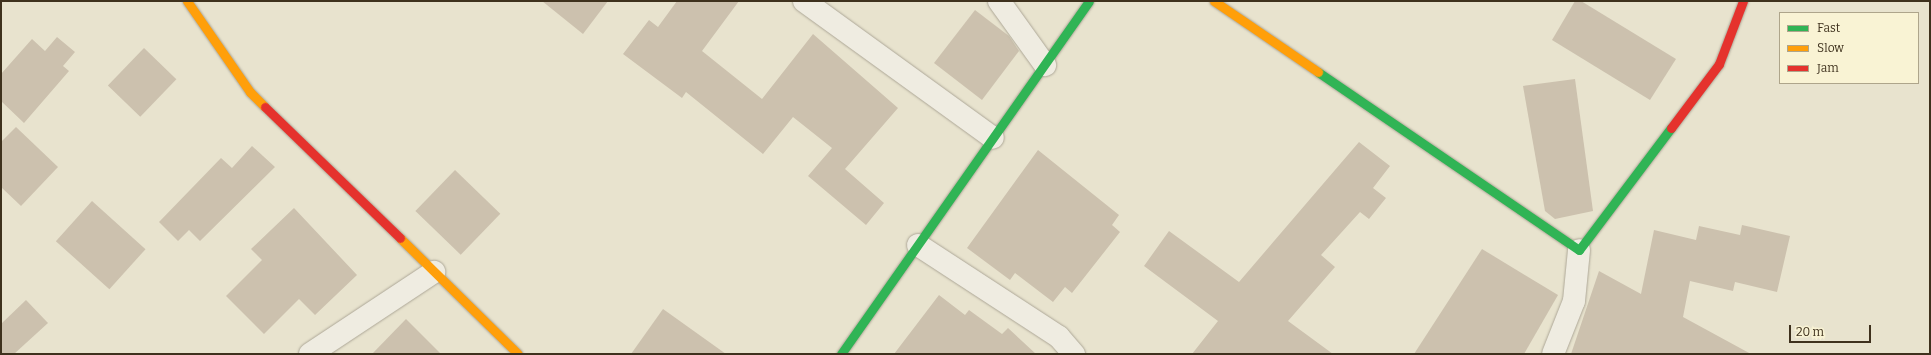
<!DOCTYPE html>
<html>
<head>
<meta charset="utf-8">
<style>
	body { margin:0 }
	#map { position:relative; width:1931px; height:355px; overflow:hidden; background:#e8e3ce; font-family:Bitter,serif }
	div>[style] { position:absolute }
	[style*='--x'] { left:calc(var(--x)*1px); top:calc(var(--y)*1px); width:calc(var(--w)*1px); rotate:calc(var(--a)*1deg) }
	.building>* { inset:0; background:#ccc1ae; transform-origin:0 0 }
	.roads { filter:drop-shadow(0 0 1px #ada797) drop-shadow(0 0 1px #ada797) }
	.street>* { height:22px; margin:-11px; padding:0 11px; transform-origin:11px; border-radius:11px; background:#efece1 }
	.fast>* { height:9px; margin:-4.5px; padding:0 4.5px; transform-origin:4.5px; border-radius:4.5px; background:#30b455 }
	.slow>* { height:9px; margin:-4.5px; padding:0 4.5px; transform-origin:4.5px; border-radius:4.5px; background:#ff9f0a }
	.jam>* { height:9px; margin:-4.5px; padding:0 4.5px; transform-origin:4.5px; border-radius:4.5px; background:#e5322d }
	span { translate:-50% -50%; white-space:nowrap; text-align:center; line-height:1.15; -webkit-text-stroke:3.5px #f9f3d4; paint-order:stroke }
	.frame { position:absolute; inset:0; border:2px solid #3e311d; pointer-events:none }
	.legend { position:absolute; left:1779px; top:12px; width:140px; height:72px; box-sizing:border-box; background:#f9f3d4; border:1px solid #aea58b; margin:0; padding:5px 7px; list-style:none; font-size:12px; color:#3e311d }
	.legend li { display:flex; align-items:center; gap:8px; height:20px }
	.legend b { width:20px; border:1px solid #aea58b }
	.scale { position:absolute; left:1789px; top:325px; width:82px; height:18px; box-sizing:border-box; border:2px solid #3e311d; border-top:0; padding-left:5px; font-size:12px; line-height:14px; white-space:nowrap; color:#3e311d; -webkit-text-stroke:3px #f9f3d4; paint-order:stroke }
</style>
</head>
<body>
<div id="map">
	<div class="building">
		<i style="clip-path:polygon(542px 1px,608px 1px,583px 34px)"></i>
		<i style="clip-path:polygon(677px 1px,739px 1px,702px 51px,762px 99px,813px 34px,898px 108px,845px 169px,884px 203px,866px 225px,808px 176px,832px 148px,793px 117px,763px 154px,686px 92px,682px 98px,623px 54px,649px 20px,658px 27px)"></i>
		<i style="clip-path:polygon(1575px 1px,1581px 1px,1676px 59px,1650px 100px,1552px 40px)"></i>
		<i style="clip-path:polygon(975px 10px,1009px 36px,1019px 51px,982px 100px,934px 63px)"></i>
		<i style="clip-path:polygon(57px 37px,75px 52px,63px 66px,69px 71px,24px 123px,1px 101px,1px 74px,32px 39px,45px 51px)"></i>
		<i style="left:144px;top:48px;width:45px;height:52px;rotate:44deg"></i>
		<i style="clip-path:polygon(1575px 79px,1593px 211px,1555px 219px,1545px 211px,1523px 86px)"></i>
		<i style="clip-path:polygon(16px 127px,58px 167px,21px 206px,1px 187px,1px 142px)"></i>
		<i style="clip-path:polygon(1359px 142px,1390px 166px,1373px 188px,1386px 198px,1369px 219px,1360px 212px,1321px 255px,1335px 267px,1288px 321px,1333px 354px,1192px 354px,1218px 321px,1144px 266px,1169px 231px,1239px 282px)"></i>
		<i style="clip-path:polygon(252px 146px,275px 167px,200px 241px,189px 230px,178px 241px,159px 222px,221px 158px,232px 168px)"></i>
		<i style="clip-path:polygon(1038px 150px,1119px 215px,1112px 225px,1120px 232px,1072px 293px,1065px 287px,1053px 302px,1015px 273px,1010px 280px,967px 248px)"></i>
		<i style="left:455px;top:170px;width:63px;height:57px;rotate:44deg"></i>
		<i style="left:92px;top:201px;width:72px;height:54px;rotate:42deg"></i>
		<i style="clip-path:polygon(294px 208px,357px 275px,315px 315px,299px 299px,264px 334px,226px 296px,262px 260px,251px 249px)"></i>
		<i style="clip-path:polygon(1742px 225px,1790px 236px,1777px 292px,1735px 282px,1733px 291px,1690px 281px,1683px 317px,1751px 354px,1571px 354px,1599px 271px,1641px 294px,1654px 230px,1696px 240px,1699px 226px,1740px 235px)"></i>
		<i style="clip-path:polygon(1482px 249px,1558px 295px,1524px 354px,1414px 354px)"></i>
		<i style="clip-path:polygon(939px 295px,965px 315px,969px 310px,1002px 334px,1008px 328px,1036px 354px,894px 354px)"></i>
		<i style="clip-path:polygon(26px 300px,48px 323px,14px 354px,1px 354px,1px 324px)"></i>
		<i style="clip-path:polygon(663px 309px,726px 354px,631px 354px)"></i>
		<i style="clip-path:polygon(406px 319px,441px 354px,372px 354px)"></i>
	</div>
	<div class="roads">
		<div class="street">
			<i style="--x:804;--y:1;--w:233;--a:35.9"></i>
			<i style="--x:999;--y:1;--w:79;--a:54.3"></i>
			<i style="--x:918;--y:245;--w:168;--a:33.1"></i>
			<i style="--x:1059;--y:337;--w:23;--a:49"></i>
			<i style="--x:310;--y:354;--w:149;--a:-33.5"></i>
			<i style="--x:1553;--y:354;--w:57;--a:-68.4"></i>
			<i style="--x:1574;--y:301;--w:51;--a:-84.4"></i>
		</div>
		<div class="fast">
			<i style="--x:1318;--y:72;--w:316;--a:34.3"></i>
			<i style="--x:1579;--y:250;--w:153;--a:-53"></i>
			<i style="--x:841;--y:354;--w:431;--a:-54.9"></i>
		</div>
		<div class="slow">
			<i style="--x:187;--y:1;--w:111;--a:55.3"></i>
			<i style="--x:250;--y:92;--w:21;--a:45"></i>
			<i style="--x:1214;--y:1;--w:126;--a:34.3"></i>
			<i style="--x:400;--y:238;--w:165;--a:44.5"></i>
		</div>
		<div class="jam">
			<i style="--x:265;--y:107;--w:188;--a:44.1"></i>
			<i style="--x:1671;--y:128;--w:80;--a:-53.1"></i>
			<i style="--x:1719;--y:64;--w:67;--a:-69.1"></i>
		</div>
	</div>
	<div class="frame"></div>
	<ul class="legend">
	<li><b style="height:5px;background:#30b455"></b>Fast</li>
	<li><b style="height:5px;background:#ff9f0a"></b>Slow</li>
	<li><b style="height:5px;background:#e5322d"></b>Jam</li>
	</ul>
	<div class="scale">20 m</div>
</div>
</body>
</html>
